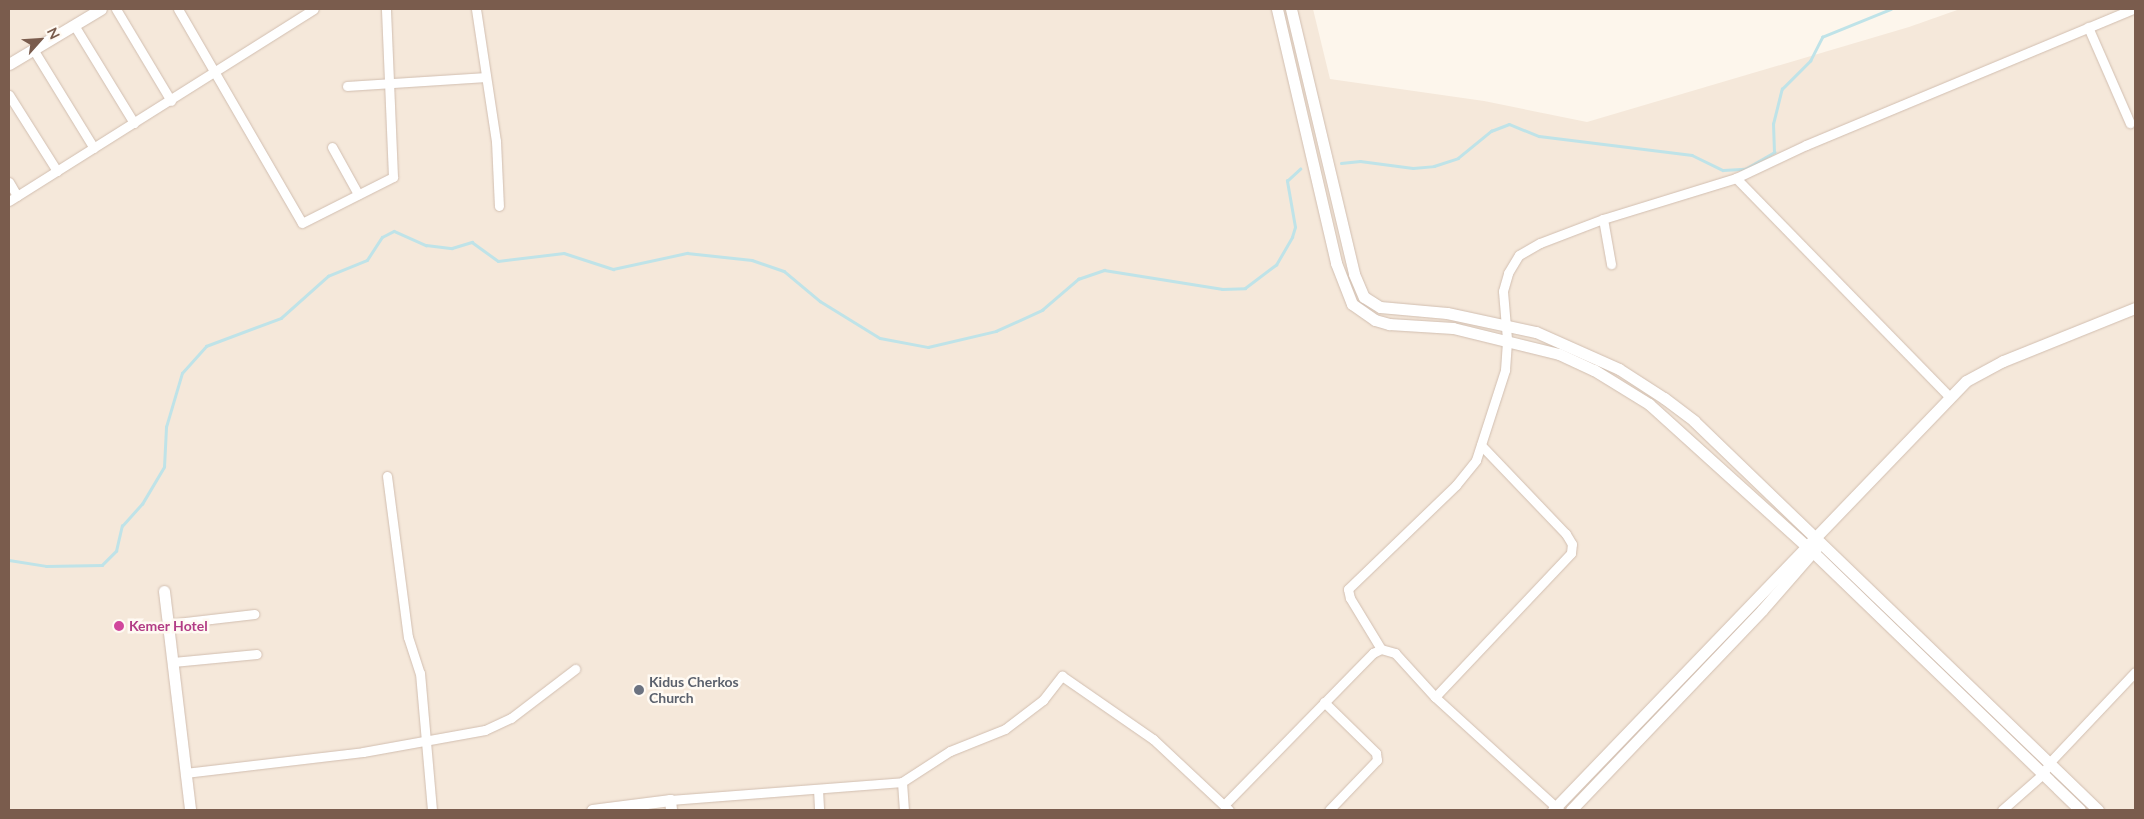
<!DOCTYPE html>
<html>
<head>
<meta charset="utf-8">
<style>
	body { margin:0 }
	#map { position:relative; width:2144px; height:819px; overflow:hidden; background:#fdf6ec; font-family:Lato,sans-serif }
	div>[style] { position:absolute }
	[style*='--x'] { left:calc(var(--x)*1px); top:calc(var(--y)*1px); width:calc(var(--w)*1px); rotate:calc(var(--a)*1deg) }
	.residential>* { inset:0; background:#f5e8da }
	.stream>* { height:2.5px; margin:-1.25px; padding:0 1.25px; transform-origin:1.25px; border-radius:1.25px; background:#bfe3e8 }
	.roads { filter:drop-shadow(0 0 1px #d1beb0) drop-shadow(0 0 1px #d1beb0) }
	.minor>* { height:9px; margin:-4.5px; padding:0 4.5px; transform-origin:4.5px; border-radius:4.5px; background:#fff }
	.tertiary>* { height:11px; margin:-5.5px; padding:0 5.5px; transform-origin:5.5px; border-radius:5.5px; background:#fff }
	.dots>* { width:14px; height:14px; translate:-50% -50%; box-sizing:border-box; border:2px solid #fffaf3; border-radius:50% }
	span { translate:-50% -50%; white-space:nowrap; text-align:center; line-height:1.15; -webkit-text-stroke:5px #fffaf3; paint-order:stroke }
	.hotel-label { font-size:14px; color:#b23c85; font-weight:700 }
	.left { translate:0 -50%; text-align:left }
	.worship-label { font-size:14px; color:#5b616d; font-weight:700 }
	.frame { position:absolute; inset:0; border:10px solid #7a5c4d; pointer-events:none }
	.north { position:absolute; left:15px; top:15px; width:50px; height:50px; -webkit-text-stroke:4px #fffaf3; paint-order:stroke; rotate:64deg; font-size:14px; font-weight:700; line-height:20px; text-align:center; color:#7a5c4d }
	.north::after { content:''; display:block; margin:auto; width:18px; height:22px; background:#7a5c4d; clip-path:polygon(50% 0,100% 100%,50% 72%,0 100%) }
</style>
</head>
<body>
<div id="map">
	<div class="residential">
		<i style="clip-path:polygon(9px 9px,1313px 9px,1330px 79px,1484px 101px,1587px 122px,1909px 27px,1960px 9px,2135px 9px,2135px 810px,9px 810px)"></i>
	</div>
	<div class="stream">
		<i style="--x:1341;--y:163;--w:19;--a:-6"></i>
		<i style="--x:1360;--y:161;--w:53;--a:7.5"></i>
		<i style="--x:1413;--y:168;--w:21;--a:-5"></i>
		<i style="--x:1434;--y:166;--w:25;--a:-18"></i>
		<i style="--x:1458;--y:158;--w:43;--a:-39.3"></i>
		<i style="--x:1491;--y:131;--w:19;--a:-21"></i>
		<i style="--x:1509;--y:124;--w:32;--a:22"></i>
		<i style="--x:1539;--y:136;--w:154;--a:7.1"></i>
		<i style="--x:1692;--y:155;--w:34;--a:26"></i>
		<i style="--x:1723;--y:170;--w:22;--a:-3"></i>
		<i style="--x:1745;--y:169;--w:34;--a:-30"></i>
		<i style="--x:1774;--y:152;--w:28;--a:-92"></i>
		<i style="--x:1773;--y:124;--w:36;--a:-76"></i>
		<i style="--x:1782;--y:89;--w:40;--a:-45"></i>
		<i style="--x:1810;--y:61;--w:27;--a:-63"></i>
		<i style="--x:1822;--y:37;--w:74;--a:-22.1"></i>
		<i style="--x:9;--y:560;--w:37;--a:9"></i>
		<i style="--x:46;--y:566;--w:56;--a:-1"></i>
		<i style="--x:102;--y:565;--w:20;--a:-45"></i>
		<i style="--x:116;--y:551;--w:26;--a:-77"></i>
		<i style="--x:122;--y:526;--w:30;--a:-48"></i>
		<i style="--x:142;--y:504;--w:43;--a:-59.3"></i>
		<i style="--x:164;--y:467;--w:40;--a:-87.1"></i>
		<i style="--x:166;--y:427;--w:56;--a:-73.5"></i>
		<i style="--x:182;--y:373;--w:36;--a:-48"></i>
		<i style="--x:206;--y:346;--w:80;--a:-20.5"></i>
		<i style="--x:281;--y:318;--w:63;--a:-41.8"></i>
		<i style="--x:328;--y:276;--w:42;--a:-22.3"></i>
		<i style="--x:367;--y:260;--w:27;--a:-57"></i>
		<i style="--x:382;--y:237;--w:13;--a:-27"></i>
		<i style="--x:394;--y:231;--w:35;--a:24"></i>
		<i style="--x:426;--y:245;--w:26;--a:7"></i>
		<i style="--x:452;--y:248;--w:21;--a:-17"></i>
		<i style="--x:472;--y:242;--w:32;--a:36"></i>
		<i style="--x:498;--y:261;--w:66;--a:-6.9"></i>
		<i style="--x:564;--y:253;--w:52;--a:18.1"></i>
		<i style="--x:613;--y:269;--w:76;--a:-12.2"></i>
		<i style="--x:687;--y:253;--w:65;--a:6.1"></i>
		<i style="--x:752;--y:260;--w:34;--a:19"></i>
		<i style="--x:784;--y:271;--w:47;--a:39.8"></i>
		<i style="--x:820;--y:301;--w:70;--a:31.7"></i>
		<i style="--x:880;--y:338;--w:49;--a:10.6"></i>
		<i style="--x:928;--y:347;--w:70;--a:-13.2"></i>
		<i style="--x:996;--y:331;--w:51;--a:-24.5"></i>
		<i style="--x:1042;--y:310;--w:48;--a:-40.7"></i>
		<i style="--x:1078;--y:279;--w:28;--a:-19"></i>
		<i style="--x:1104;--y:270;--w:120;--a:9.1"></i>
		<i style="--x:1222;--y:289;--w:23;--a:-2"></i>
		<i style="--x:1245;--y:288;--w:39;--a:-37"></i>
		<i style="--x:1276;--y:265;--w:32;--a:-60"></i>
		<i style="--x:1292;--y:237;--w:10;--a:-73"></i>
		<i style="--x:1295;--y:227;--w:47;--a:-99.9"></i>
		<i style="--x:1287;--y:181;--w:18;--a:-43"></i>
	</div>
	<div class="roads">
		<div class="minor">
			<i style="--x:116;--y:9;--w:107;--a:59.1"></i>
			<i style="--x:178;--y:9;--w:247;--a:59.9"></i>
			<i style="--x:302;--y:223;--w:102;--a:-26.8"></i>
			<i style="--x:393;--y:177;--w:168;--a:-92.4"></i>
			<i style="--x:476;--y:9;--w:134;--a:81.4"></i>
			<i style="--x:496;--y:141;--w:65;--a:87.4"></i>
			<i style="--x:74;--y:25;--w:115;--a:58.5"></i>
			<i style="--x:2088;--y:27;--w:105;--a:66.4"></i>
			<i style="--x:33;--y:49;--w:116;--a:58.4"></i>
			<i style="--x:347;--y:86;--w:139;--a:-3.7"></i>
			<i style="--x:9;--y:95;--w:90;--a:57.7"></i>
			<i style="--x:332;--y:147;--w:54;--a:61"></i>
			<i style="--x:1736;--y:178;--w:305;--a:45.7"></i>
			<i style="--x:9;--y:182;--w:16;--a:60"></i>
			<i style="--x:9;--y:201;--w:360;--a:-32.2"></i>
			<i style="--x:1603;--y:219;--w:46;--a:79.9"></i>
			<i style="--x:387;--y:476;--w:162;--a:82.6"></i>
			<i style="--x:408;--y:637;--w:38;--a:72"></i>
			<i style="--x:420;--y:673;--w:138;--a:85"></i>
			<i style="--x:168;--y:624;--w:87;--a:-6.6"></i>
			<i style="--x:1381;--y:649;--w:60;--a:-121.3"></i>
			<i style="--x:1350;--y:598;--w:9;--a:-103"></i>
			<i style="--x:1348;--y:589;--w:150;--a:-43.9"></i>
			<i style="--x:1456;--y:485;--w:32;--a:-51"></i>
			<i style="--x:1476;--y:460;--w:95;--a:-72.1"></i>
			<i style="--x:1505;--y:370;--w:31;--a:-86"></i>
			<i style="--x:1507;--y:339;--w:48;--a:-94.8"></i>
			<i style="--x:1503;--y:291;--w:19;--a:-74"></i>
			<i style="--x:1508;--y:273;--w:21;--a:-59"></i>
			<i style="--x:1519;--y:255;--w:24;--a:-30"></i>
			<i style="--x:1540;--y:243;--w:67;--a:-20.9"></i>
			<i style="--x:1603;--y:219;--w:139;--a:-17.1"></i>
			<i style="--x:1736;--y:178;--w:77;--a:-25.2"></i>
			<i style="--x:1806;--y:145;--w:354;--a:-22.6"></i>
			<i style="--x:173;--y:662;--w:84;--a:-5.4"></i>
			<i style="--x:1435;--y:697;--w:198;--a:-46.6"></i>
			<i style="--x:1571;--y:553;--w:9;--a:-84"></i>
			<i style="--x:1572;--y:544;--w:12;--a:-121"></i>
			<i style="--x:1566;--y:534;--w:123;--a:-133.7"></i>
			<i style="--x:1324;--y:702;--w:73;--a:44.4"></i>
			<i style="--x:1376;--y:753;--w:7;--a:82"></i>
			<i style="--x:1377;--y:760;--w:69;--a:133.8"></i>
			<i style="--x:185;--y:773;--w:179;--a:-6.7"></i>
			<i style="--x:363;--y:752;--w:124;--a:-10.2"></i>
			<i style="--x:485;--y:730;--w:29;--a:-25"></i>
			<i style="--x:511;--y:718;--w:81;--a:-37.4"></i>
			<i style="--x:902;--y:782;--w:28;--a:86"></i>
			<i style="--x:818;--y:789;--w:21;--a:87"></i>
			<i style="--x:670;--y:800;--w:233;--a:-4.4"></i>
			<i style="--x:902;--y:782;--w:57;--a:-32.9"></i>
			<i style="--x:950;--y:751;--w:59;--a:-21.8"></i>
			<i style="--x:1005;--y:729;--w:48;--a:-37.3"></i>
			<i style="--x:1043;--y:700;--w:31;--a:-52"></i>
			<i style="--x:1062;--y:676;--w:111;--a:34.7"></i>
			<i style="--x:1153;--y:739;--w:104;--a:43.1"></i>
			<i style="--x:1224;--y:805;--w:213;--a:-45.6"></i>
			<i style="--x:1373;--y:653;--w:9;--a:-27"></i>
			<i style="--x:1381;--y:649;--w:15;--a:16"></i>
			<i style="--x:1395;--y:653;--w:59;--a:47.7"></i>
			<i style="--x:1435;--y:697;--w:168;--a:42.3"></i>
			<i style="--x:2002;--y:810;--w:55;--a:-41.3"></i>
			<i style="--x:2043;--y:774;--w:14;--a:-60"></i>
			<i style="--x:2050;--y:762;--w:124;--a:-46.6"></i>
		</div>
		<div class="tertiary">
			<i style="--x:1277;--y:9;--w:261;--a:76.9"></i>
			<i style="--x:1336;--y:263;--w:44;--a:68.7"></i>
			<i style="--x:1352;--y:304;--w:28;--a:35"></i>
			<i style="--x:1375;--y:320;--w:15;--a:16"></i>
			<i style="--x:1389;--y:324;--w:64;--a:3.6"></i>
			<i style="--x:1453;--y:328;--w:109;--a:13.8"></i>
			<i style="--x:1559;--y:354;--w:38;--a:25"></i>
			<i style="--x:1594;--y:370;--w:65;--a:31.7"></i>
			<i style="--x:1649;--y:404;--w:221;--a:42.1"></i>
			<i style="--x:1813;--y:552;--w:371;--a:44"></i>
			<i style="--x:1291;--y:9;--w:272;--a:76.6"></i>
			<i style="--x:1354;--y:274;--w:25;--a:67"></i>
			<i style="--x:1364;--y:297;--w:19;--a:32"></i>
			<i style="--x:1380;--y:307;--w:67;--a:5.1"></i>
			<i style="--x:1447;--y:313;--w:91;--a:12.1"></i>
			<i style="--x:1536;--y:332;--w:91;--a:24"></i>
			<i style="--x:1619;--y:369;--w:54;--a:32.8"></i>
			<i style="--x:1664;--y:398;--w:38;--a:37"></i>
			<i style="--x:1694;--y:421;--w:561;--a:43.92"></i>
			<i style="--x:9;--y:64;--w:107;--a:-30.9"></i>
			<i style="--x:164;--y:591;--w:221;--a:83.2"></i>
			<i style="--x:592;--y:810;--w:79;--a:-7.3"></i>
			<i style="--x:670;--y:800;--w:10;--a:84"></i>
			<i style="--x:1553;--y:810;--w:595;--a:-46.09"></i>
			<i style="--x:1966;--y:381;--w:42;--a:-28.4"></i>
			<i style="--x:2003;--y:361;--w:142;--a:-21.9"></i>
			<i style="--x:1571;--y:810;--w:277;--a:-46.3"></i>
			<i style="--x:1762;--y:610;--w:84;--a:-48.9"></i>
		</div>
	</div>
	<div class="dots">
		<i style="left:119px;top:626px;background:#d1479c"></i>
		<i style="left:639px;top:690px;background:#6b7280"></i>
	</div>
	<div class="hotel-label">
		<span class="left" style="left:129px;top:626px">Kemer Hotel</span>
	</div>
	<div class="worship-label">
		<span class="left" style="left:649px;top:690px">Kidus Cherkos<br>Church</span>
	</div>
	<div class="frame"></div>
	<div class="north">N</div>
</div>
</body>
</html>
